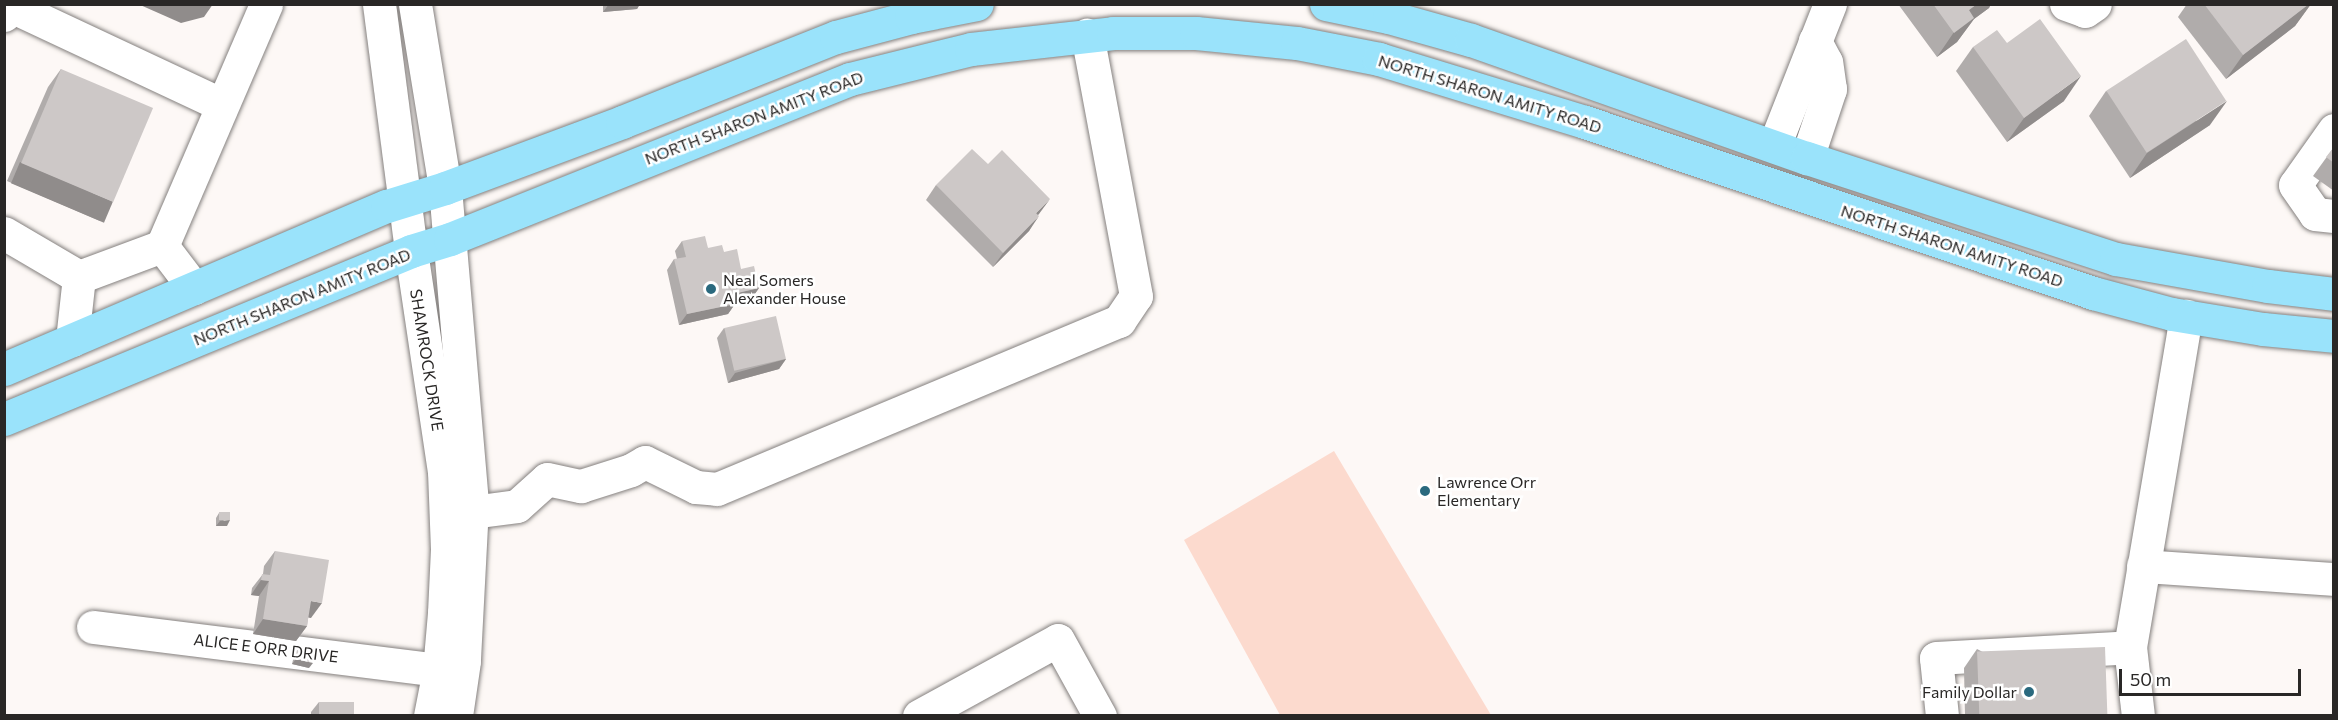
<!DOCTYPE html>
<html>
<head>
<meta charset="utf-8">
<style>
	body { margin:0 }
	#map { position:relative; width:2338px; height:720px; overflow:hidden; background:#fdf8f6; font-family:Commissioner,sans-serif }
	div>[style] { position:absolute }
	[style*='--x'] { left:calc(var(--x)*1px); top:calc(var(--y)*1px); width:calc(var(--w)*1px); rotate:calc(var(--a)*1deg) }
	.green>* { inset:0; background:#fcdace }
	.roads { filter:drop-shadow(0 0 2px #84807e) drop-shadow(0 0 2px #84807e) }
	.minor>* { height:33px; margin:-16.5px; padding:0 16.5px; transform-origin:16.5px; border-radius:16.5px; background:#fff }
	.major>* { height:33px; margin:-16.5px; padding:0 16.5px; transform-origin:16.5px; border-radius:16.5px; background:#9ae3fb }
	.wall>* { inset:0; background:#b0acab }
	.shaded-wall>* { inset:0; background:#908c8b; transform-origin:0 0 }
	.building>* { inset:0; background:#cdc8c7; transform-origin:0 0 }
	.dots>* { width:16px; height:16px; translate:-50% -50%; box-sizing:border-box; border:3px solid #fff; border-radius:50% }
	span { translate:-50% -50%; white-space:nowrap; text-align:center; line-height:1.15; -webkit-text-stroke:5px #fff; paint-order:stroke }
	.street-label { font-size:16px; color:#292726 }
	.poi-label { font-size:16px; color:#292726 }
	.left { translate:0 -50%; text-align:left }
	.right { translate:-100% -50%; text-align:right }
	.frame { position:absolute; inset:0; border:6px solid #292726; pointer-events:none }
	.scale { position:absolute; left:2119px; top:669px; width:182px; height:27px; box-sizing:border-box; border:3px solid #292726; border-top:0; padding-left:8px; font-size:18px; line-height:21px; white-space:nowrap; color:#292726; -webkit-text-stroke:4px #fff; paint-order:stroke }
</style>
</head>
<body>
<div id="map">
	<div class="green">
		<i style="clip-path:polygon(1334px 451px,1491px 715px,1280px 715px,1184px 540px)"></i>
	</div>
	<div class="roads">
		<div class="minor">
			<i style="--x:379;--y:4;--w:249;--a:82.6"></i>
			<i style="--x:411;--y:251;--w:222;--a:81.5"></i>
			<i style="--x:444;--y:471;--w:78;--a:87.8"></i>
			<i style="--x:447;--y:549;--w:64;--a:92.7"></i>
			<i style="--x:444;--y:613;--w:57;--a:95"></i>
			<i style="--x:439;--y:670;--w:47;--a:101.1"></i>
			<i style="--x:415;--y:4;--w:186;--a:80.7"></i>
			<i style="--x:445;--y:188;--w:319;--a:85.1"></i>
			<i style="--x:472;--y:506;--w:155;--a:93"></i>
			<i style="--x:464;--y:661;--w:56;--a:98.3"></i>
			<i style="--x:2066;--y:4;--w:20;--a:20"></i>
			<i style="--x:2085;--y:11;--w:12;--a:-35"></i>
			<i style="--x:4;--y:15;--w:11;--a:-63"></i>
			<i style="--x:9;--y:5;--w:235;--a:25.1"></i>
			<i style="--x:2334;--y:130;--w:67;--a:125.3"></i>
			<i style="--x:2295;--y:185;--w:35;--a:55"></i>
			<i style="--x:2315;--y:214;--w:19;--a:6"></i>
			<i style="--x:1774;--y:146;--w:153;--a:-68.5"></i>
			<i style="--x:1807;--y:158;--w:73;--a:-71.6"></i>
			<i style="--x:1830;--y:89;--w:27;--a:-98"></i>
			<i style="--x:1826;--y:62;--w:24;--a:-118"></i>
			<i style="--x:4;--y:233;--w:87;--a:30.4"></i>
			<i style="--x:79;--y:277;--w:89;--a:-20.5"></i>
			<i style="--x:194;--y:288;--w:53;--a:-127.3"></i>
			<i style="--x:162;--y:246;--w:263;--a:-66.7"></i>
			<i style="--x:72;--y:340;--w:63;--a:-83.7"></i>
			<i style="--x:446;--y:512;--w:26;--a:0"></i>
			<i style="--x:472;--y:512;--w:45;--a:-7.6"></i>
			<i style="--x:517;--y:506;--w:40;--a:-42"></i>
			<i style="--x:547;--y:479;--w:35;--a:12"></i>
			<i style="--x:581;--y:486;--w:52;--a:-17.7"></i>
			<i style="--x:631;--y:470;--w:16;--a:-30"></i>
			<i style="--x:645;--y:462;--w:57;--a:26.1"></i>
			<i style="--x:696;--y:487;--w:21;--a:5"></i>
			<i style="--x:717;--y:489;--w:436;--a:-22.7"></i>
			<i style="--x:1119;--y:321;--w:30;--a:-56"></i>
			<i style="--x:1136;--y:296;--w:266;--a:-100.6"></i>
			<i style="--x:2143;--y:566;--w:191;--a:3.9"></i>
			<i style="--x:93;--y:627;--w:349;--a:7.1"></i>
			<i style="--x:919;--y:716;--w:158;--a:-28.7"></i>
			<i style="--x:1058;--y:640;--w:87;--a:61.1"></i>
			<i style="--x:1942;--y:716;--w:58;--a:-95.9"></i>
			<i style="--x:1936;--y:658;--w:194;--a:-3.2"></i>
			<i style="--x:2138;--y:716;--w:69;--a:-96.6"></i>
			<i style="--x:2130;--y:647;--w:336;--a:-80.4"></i>
		</div>
		<div class="major">
			<i style="--x:1326;--y:4;--w:64;--a:11.7"></i>
			<i style="--x:1389;--y:17;--w:85;--a:15.7"></i>
			<i style="--x:1471;--y:40;--w:356;--a:19.4"></i>
			<i style="--x:1807;--y:158;--w:325;--a:18.1"></i>
			<i style="--x:2116;--y:259;--w:154;--a:10.1"></i>
			<i style="--x:2268;--y:286;--w:66;--a:6.9"></i>
			<i style="--x:4;--y:369;--w:416;--a:-23.1"></i>
			<i style="--x:387;--y:206;--w:61;--a:-17.2"></i>
			<i style="--x:445;--y:188;--w:189;--a:-20.4"></i>
			<i style="--x:622;--y:122;--w:230;--a:-21.7"></i>
			<i style="--x:836;--y:37;--w:78;--a:-14.9"></i>
			<i style="--x:911;--y:17;--w:67;--a:-11.1"></i>
			<i style="--x:4;--y:419;--w:440;--a:-22.4"></i>
			<i style="--x:411;--y:251;--w:41;--a:-17.1"></i>
			<i style="--x:450;--y:239;--w:431;--a:-21.8"></i>
			<i style="--x:850;--y:79;--w:125;--a:-13.9"></i>
			<i style="--x:971;--y:49;--w:143;--a:-6.4"></i>
			<i style="--x:1113;--y:33;--w:83;--a:0"></i>
			<i style="--x:1196;--y:33;--w:101;--a:5.7"></i>
			<i style="--x:1297;--y:43;--w:84;--a:11"></i>
			<i style="--x:1379;--y:59;--w:215;--a:17"></i>
			<i style="--x:1585;--y:122;--w:536;--a:18.6"></i>
			<i style="--x:2093;--y:293;--w:82;--a:14.9"></i>
			<i style="--x:2172;--y:314;--w:92;--a:9.4"></i>
			<i style="--x:2263;--y:329;--w:71;--a:5.6"></i>
		</div>
	</div>
	<div class="wall">
		<i style="clip-path:polygon(603px 4px,640px 4px,637px 9px,603px 12px)"></i>
		<i style="clip-path:polygon(1898px 4px,1991px 4px,1989px 8px,1974px 19px,1957px 42px,1937px 57px)"></i>
		<i style="clip-path:polygon(2187px 4px,2311px 4px,2295px 26px,2226px 79px,2178px 17px)"></i>
		<i style="clip-path:polygon(2007px 43px,2064px 101px,2007px 142px,1956px 71px,1973px 47px)"></i>
		<i style="clip-path:polygon(61px 69px,100px 221px,7px 181px,48px 87px)"></i>
		<i style="clip-path:polygon(2106px 91px,2210px 125px,2130px 178px,2089px 116px)"></i>
		<i style="clip-path:polygon(2334px 147px,2334px 191px,2313px 176px)"></i>
		<i style="clip-path:polygon(936px 185px,1038px 215px,1029px 231px,993px 267px,926px 200px)"></i>
		<i style="clip-path:polygon(682px 241px,724px 252px,741px 269px,759px 288px,752px 298px,735px 302px,735px 304px,728px 314px,679px 325px,667px 270px,674px 259px,677px 259px,675px 251px)"></i>
		<i style="clip-path:polygon(724px 328px,786px 359px,779px 369px,728px 383px,717px 338px)"></i>
		<i style="clip-path:polygon(219px 513px,227px 526px,216px 526px,216px 518px)"></i>
		<i style="clip-path:polygon(275px 551px,311px 618px,308px 617px,307px 626px,296px 641px,253px 634px,259px 596px,251px 595px,252px 588px,263px 574px,264px 566px)"></i>
		<i style="clip-path:polygon(1977px 649px,2107px 716px,1965px 716px,1964px 668px)"></i>
		<i style="clip-path:polygon(297px 650px,309px 668px,292px 664px,294px 656px)"></i>
		<i style="clip-path:polygon(319px 702px,354px 716px,311px 716px,311px 712px)"></i>
	</div>
	<div class="shaded-wall">
		<i style="clip-path:polygon(138px 4px,213px 4px,204px 17px,181px 23px)"></i>
		<i style="clip-path:polygon(609px 4px,640px 4px,637px 9px,603px 12px)"></i>
		<i style="clip-path:polygon(1977px 4px,1991px 4px,1989px 8px,1974px 19px,1957px 42px,1937px 57px,1969px 10px)"></i>
		<i style="clip-path:polygon(2309px 4px,2311px 4px,2295px 26px,2226px 79px,2243px 55px)"></i>
		<i style="clip-path:polygon(2081px 76px,2064px 101px,2007px 142px,2024px 118px)"></i>
		<i style="clip-path:polygon(2227px 101px,2210px 125px,2130px 178px,2147px 153px)"></i>
		<i style="left:20px;top:162px;width:101px;height:23px;rotate:23deg"></i>
		<i style="clip-path:polygon(1050px 199px,1039px 214px,1026px 228px,1036px 213px)"></i>
		<i style="clip-path:polygon(1039px 216px,1029px 231px,993px 267px,1003px 253px)"></i>
		<i style="clip-path:polygon(759px 288px,752px 298px,726px 304px,733px 294px)"></i>
		<i style="clip-path:polygon(735px 304px,728px 314px,679px 325px,687px 314px)"></i>
		<i style="clip-path:polygon(786px 359px,779px 369px,728px 383px,735px 373px)"></i>
		<i style="clip-path:polygon(230px 520px,227px 526px,216px 526px,220px 521px)"></i>
		<i style="clip-path:polygon(261px 580px,269px 581px,259px 596px,251px 595px)"></i>
		<i style="clip-path:polygon(311px 601px,322px 603px,311px 618px,301px 616px)"></i>
		<i style="clip-path:polygon(263px 619px,307px 626px,296px 641px,253px 634px)"></i>
		<i style="clip-path:polygon(296px 659px,313px 663px,309px 668px,292px 664px)"></i>
	</div>
	<div class="building">
		<i style="clip-path:polygon(1933px 4px,1977px 4px,1969px 10px,1974px 18px,1954px 33px)"></i>
		<i style="clip-path:polygon(2204px 4px,2309px 4px,2243px 55px)"></i>
		<i style="clip-path:polygon(2040px 19px,2081px 76px,2024px 118px,1973px 47px,1997px 30px,2007px 43px)"></i>
		<i style="left:2186px;top:39px;width:74px;height:95px;rotate:57deg"></i>
		<i style="left:61px;top:69px;width:100px;height:102px;rotate:23deg"></i>
		<i style="clip-path:polygon(2334px 147px,2334px 163px,2326px 157px)"></i>
		<i style="clip-path:polygon(972px 149px,988px 164px,1002px 150px,1050px 199px,1036px 213px,1039px 216px,1003px 253px,936px 185px)"></i>
		<i style="clip-path:polygon(705px 236px,708px 248px,722px 245px,724px 252px,737px 249px,741px 269px,754px 266px,759px 288px,733px 294px,735px 304px,687px 314px,674px 259px,686px 257px,682px 241px)"></i>
		<i style="left:776px;top:316px;width:44px;height:53px;rotate:77deg"></i>
		<i style="left:230px;top:512px;width:8px;height:11px;rotate:90deg"></i>
		<i style="clip-path:polygon(275px 551px,329px 560px,322px 603px,311px 601px,307px 626px,263px 619px,269px 581px,261px 580px,262px 574px,270px 575px)"></i>
		<i style="left:2105px;top:647px;width:69px;height:128px;rotate:88deg"></i>
		<i style="left:297px;top:650px;width:17px;height:9px;rotate:13deg"></i>
		<i style="left:319px;top:702px;width:35px;height:14px"></i>
	</div>
	<div class="dots">
		<i style="left:711px;top:289px;background:#2a697e"></i>
		<i style="left:1425px;top:491px;background:#2a697e"></i>
		<i style="left:2029px;top:692px;background:#2a697e"></i>
	</div>
	<div class="street-label">
		<span style="left:1490px;top:94px;rotate:17deg">NORTH SHARON AMITY ROAD</span>
		<span style="left:754px;top:118px;rotate:-21deg">NORTH SHARON AMITY ROAD</span>
		<span style="left:1952px;top:246px;rotate:18deg">NORTH SHARON AMITY ROAD</span>
		<span style="left:302px;top:297px;rotate:-22deg">NORTH SHARON AMITY ROAD</span>
		<span style="left:427px;top:360px;rotate:81deg">SHAMROCK DRIVE</span>
		<span style="left:266px;top:648px;rotate:7deg">ALICE E ORR DRIVE</span>
	</div>
	<div class="poi-label">
		<span class="left" style="left:723px;top:289px">Neal Somers<br>Alexander House</span>
		<span class="left" style="left:1437px;top:491px">Lawrence Orr<br>Elementary</span>
		<span class="right" style="left:2017px;top:692px">Family Dollar</span>
	</div>
	<div class="frame"></div>
	<div class="scale">50 m</div>
</div>
</body>
</html>
